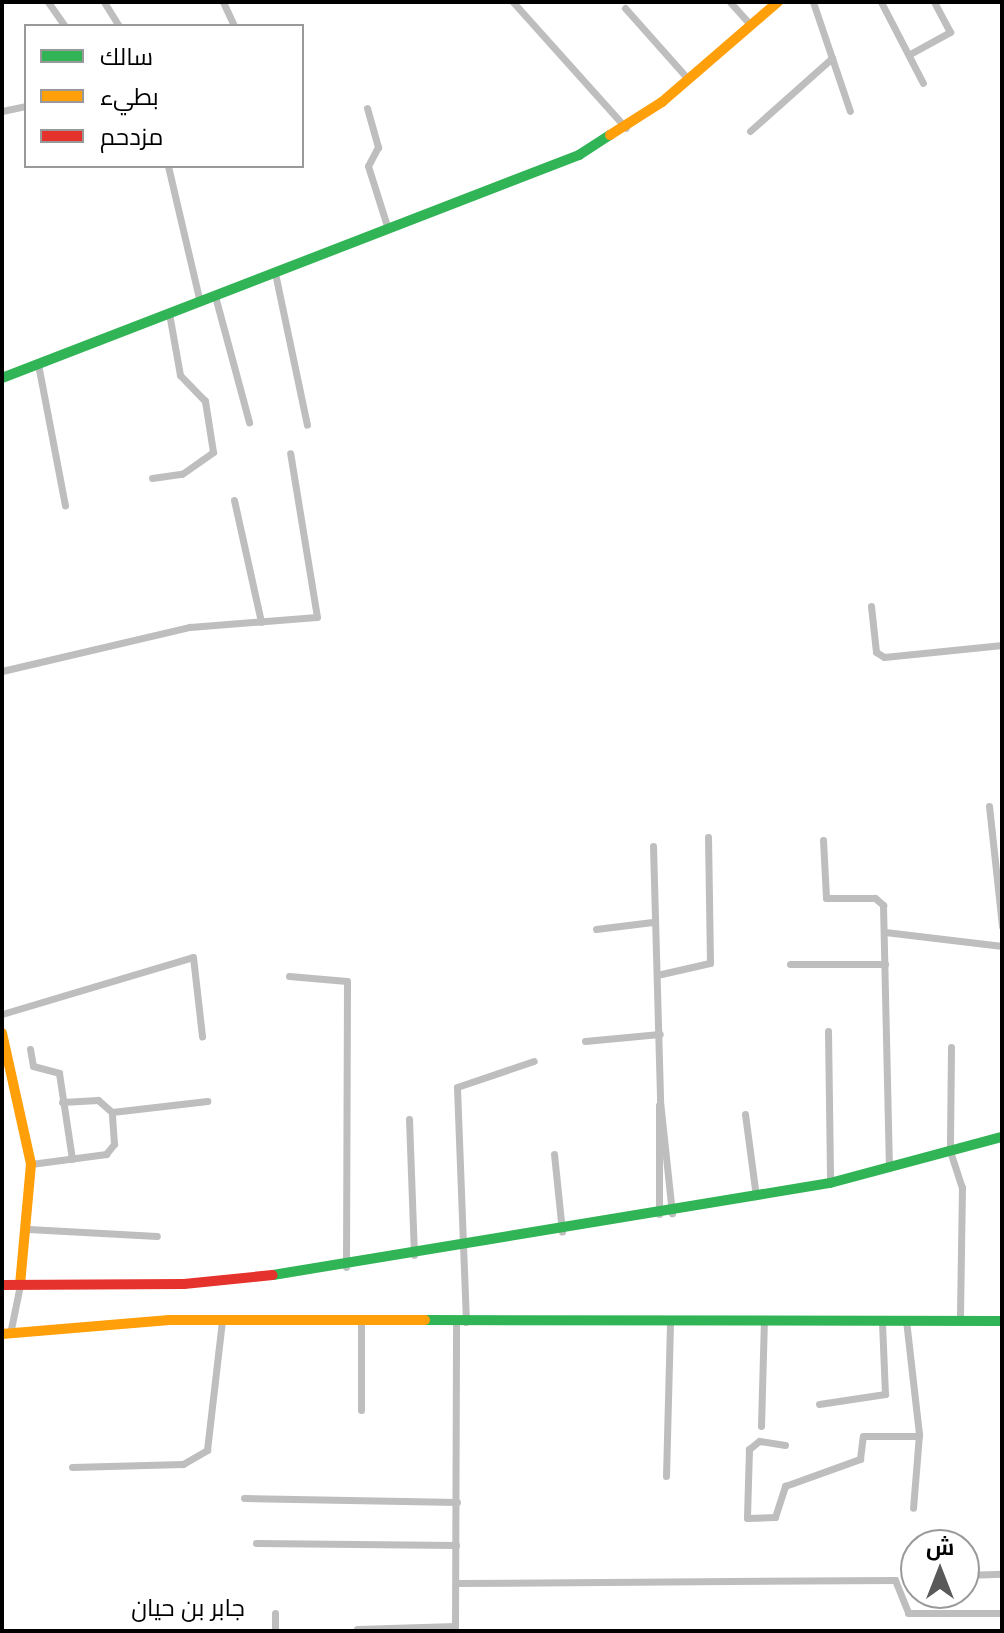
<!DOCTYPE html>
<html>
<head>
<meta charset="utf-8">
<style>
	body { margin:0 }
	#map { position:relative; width:1004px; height:1633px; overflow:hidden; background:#fff; font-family:Quicksand,Cairo,sans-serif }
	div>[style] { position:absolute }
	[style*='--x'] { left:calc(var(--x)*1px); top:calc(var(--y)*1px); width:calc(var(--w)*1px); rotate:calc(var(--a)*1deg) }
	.street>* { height:7px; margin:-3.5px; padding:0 3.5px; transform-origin:3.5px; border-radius:3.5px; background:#bebebe }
	.fast>* { height:10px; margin:-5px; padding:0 5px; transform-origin:5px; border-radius:5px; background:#30b455 }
	.slow>* { height:10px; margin:-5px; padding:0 5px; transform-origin:5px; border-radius:5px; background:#ff9f0a }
	.jam>* { height:10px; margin:-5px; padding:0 5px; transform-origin:5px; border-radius:5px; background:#e5322d }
	span { translate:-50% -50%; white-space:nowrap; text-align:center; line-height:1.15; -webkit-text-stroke:7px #fff; paint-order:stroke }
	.quarter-label { font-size:24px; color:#000 }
	.frame { position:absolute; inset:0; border:4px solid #000; pointer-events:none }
	.legend { position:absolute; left:24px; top:24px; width:280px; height:144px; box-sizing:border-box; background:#fff; border:2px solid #999; margin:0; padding:10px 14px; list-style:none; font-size:24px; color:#000 }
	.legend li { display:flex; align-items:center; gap:16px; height:40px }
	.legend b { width:40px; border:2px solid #999 }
	.north { position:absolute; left:900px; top:1529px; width:80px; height:80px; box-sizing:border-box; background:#fff; border:2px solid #999; border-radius:50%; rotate:0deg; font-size:22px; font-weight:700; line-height:32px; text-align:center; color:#000 }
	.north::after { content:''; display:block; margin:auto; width:28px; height:36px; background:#595959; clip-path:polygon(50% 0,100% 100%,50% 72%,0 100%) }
</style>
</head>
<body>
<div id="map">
	<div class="street">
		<i style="--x:48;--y:2;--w:29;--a:55"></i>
		<i style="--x:104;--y:2;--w:28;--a:58"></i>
		<i style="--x:223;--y:2;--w:26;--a:65"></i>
		<i style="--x:513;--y:2;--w:169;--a:48.1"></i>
		<i style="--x:730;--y:2;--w:31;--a:48"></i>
		<i style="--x:813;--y:2;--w:115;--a:71.3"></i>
		<i style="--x:881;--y:2;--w:91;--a:62.6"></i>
		<i style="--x:625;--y:8;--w:96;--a:48.4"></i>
		<i style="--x:910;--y:54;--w:46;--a:-28.8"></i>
		<i style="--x:950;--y:32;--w:34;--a:-118"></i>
		<i style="--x:367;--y:108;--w:41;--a:74.2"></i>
		<i style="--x:378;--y:147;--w:21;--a:118"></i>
		<i style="--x:368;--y:166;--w:66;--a:72.4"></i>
		<i style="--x:2;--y:111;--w:25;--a:-12"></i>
		<i style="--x:750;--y:131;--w:110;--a:-41.7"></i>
		<i style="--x:168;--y:166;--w:140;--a:76.8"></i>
		<i style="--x:275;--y:273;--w:155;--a:78.1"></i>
		<i style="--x:215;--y:296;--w:131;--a:74.9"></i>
		<i style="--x:38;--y:364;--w:144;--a:79.2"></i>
		<i style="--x:152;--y:478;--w:30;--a:-8"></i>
		<i style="--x:182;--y:474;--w:38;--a:-35"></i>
		<i style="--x:213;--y:452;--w:52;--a:-98.9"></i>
		<i style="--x:205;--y:401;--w:36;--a:-134"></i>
		<i style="--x:180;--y:375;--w:63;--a:-100.1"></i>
		<i style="--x:234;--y:500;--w:125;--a:77.5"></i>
		<i style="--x:871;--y:606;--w:46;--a:83.8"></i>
		<i style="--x:876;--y:652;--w:9;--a:32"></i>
		<i style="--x:884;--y:657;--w:119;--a:-5.8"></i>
		<i style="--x:2;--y:671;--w:193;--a:-13.2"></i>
		<i style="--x:190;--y:627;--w:127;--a:-4.5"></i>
		<i style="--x:317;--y:617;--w:166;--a:-99.3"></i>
		<i style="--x:989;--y:806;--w:121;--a:83.8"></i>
		<i style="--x:823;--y:840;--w:58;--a:87"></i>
		<i style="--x:826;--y:898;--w:49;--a:0"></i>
		<i style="--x:875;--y:898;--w:11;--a:41"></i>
		<i style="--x:883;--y:905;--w:263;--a:88.7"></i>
		<i style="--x:653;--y:846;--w:255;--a:88.4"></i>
		<i style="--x:660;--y:1101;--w:113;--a:83.9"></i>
		<i style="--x:596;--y:929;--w:57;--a:-7"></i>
		<i style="--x:885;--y:932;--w:118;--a:6.8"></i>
		<i style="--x:790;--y:964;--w:95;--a:0"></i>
		<i style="--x:657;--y:975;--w:54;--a:-12.8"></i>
		<i style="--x:710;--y:963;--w:126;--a:-90.9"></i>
		<i style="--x:289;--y:976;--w:58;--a:4.9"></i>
		<i style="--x:347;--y:981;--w:286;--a:90.2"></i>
		<i style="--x:2;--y:1014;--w:199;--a:-16.6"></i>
		<i style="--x:193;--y:957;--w:80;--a:83.5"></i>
		<i style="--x:828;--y:1031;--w:152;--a:89.2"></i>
		<i style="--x:585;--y:1041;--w:75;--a:-5.3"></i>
		<i style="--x:951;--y:1047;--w:104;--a:90.6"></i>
		<i style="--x:950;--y:1151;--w:38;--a:72"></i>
		<i style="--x:962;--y:1187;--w:133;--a:90.9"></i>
		<i style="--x:30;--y:1049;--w:17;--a:80"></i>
		<i style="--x:33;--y:1066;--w:27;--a:15"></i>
		<i style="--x:59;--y:1073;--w:87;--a:81.4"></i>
		<i style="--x:62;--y:1102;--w:36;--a:-3"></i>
		<i style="--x:98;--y:1100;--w:18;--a:41"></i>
		<i style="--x:745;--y:1114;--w:83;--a:82.4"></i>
		<i style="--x:409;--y:1119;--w:136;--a:87.9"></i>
		<i style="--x:554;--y:1154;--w:78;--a:84.1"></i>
		<i style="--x:31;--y:1164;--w:76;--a:-7.6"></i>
		<i style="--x:106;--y:1154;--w:13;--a:-51"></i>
		<i style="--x:114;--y:1144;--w:32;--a:-94"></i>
		<i style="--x:112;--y:1112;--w:96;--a:-6.6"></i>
		<i style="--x:659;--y:1214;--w:109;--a:-90"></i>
		<i style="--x:28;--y:1229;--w:129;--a:3.1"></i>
		<i style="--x:906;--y:1320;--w:115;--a:83.5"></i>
		<i style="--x:919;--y:1434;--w:74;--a:94.6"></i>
		<i style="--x:466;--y:1322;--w:235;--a:-92.2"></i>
		<i style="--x:457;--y:1087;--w:81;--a:-18.7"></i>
		<i style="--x:10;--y:1334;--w:50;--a:-78.5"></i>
		<i style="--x:819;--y:1404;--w:67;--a:-8.6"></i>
		<i style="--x:885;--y:1394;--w:73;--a:-92.4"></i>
		<i style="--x:361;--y:1410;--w:89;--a:-90"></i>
		<i style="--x:761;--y:1426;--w:105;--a:-88.4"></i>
		<i style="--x:785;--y:1445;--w:26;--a:-171"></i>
		<i style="--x:759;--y:1441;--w:13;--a:141"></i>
		<i style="--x:749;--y:1449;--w:69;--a:91.7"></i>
		<i style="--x:747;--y:1518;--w:28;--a:-2"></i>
		<i style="--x:775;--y:1517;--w:33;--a:-72"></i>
		<i style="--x:785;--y:1486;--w:80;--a:-19.8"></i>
		<i style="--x:860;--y:1459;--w:23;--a:-83"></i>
		<i style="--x:863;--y:1436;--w:56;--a:0"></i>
		<i style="--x:72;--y:1467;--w:111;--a:-1.5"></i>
		<i style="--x:183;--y:1464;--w:28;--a:-30"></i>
		<i style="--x:207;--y:1450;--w:130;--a:-83.4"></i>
		<i style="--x:666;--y:1476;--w:155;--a:-88.5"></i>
		<i style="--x:244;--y:1498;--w:213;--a:1.1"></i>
		<i style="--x:256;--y:1543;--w:200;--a:0.6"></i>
		<i style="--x:964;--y:1575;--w:38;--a:-2"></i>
		<i style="--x:456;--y:1583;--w:439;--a:-0.4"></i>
		<i style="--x:895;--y:1580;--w:35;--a:68"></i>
		<i style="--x:908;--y:1613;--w:94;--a:0"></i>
		<i style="--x:357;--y:1629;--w:98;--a:-1.8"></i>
		<i style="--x:275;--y:1631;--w:18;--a:-90"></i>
		<i style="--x:455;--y:1631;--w:309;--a:-89.8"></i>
	</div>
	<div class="fast">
		<i style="--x:2;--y:378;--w:619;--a:-21.13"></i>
		<i style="--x:579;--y:155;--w:37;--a:-33"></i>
		<i style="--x:273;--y:1275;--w:565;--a:-9.38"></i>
		<i style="--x:830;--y:1183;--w:178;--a:-15"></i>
		<i style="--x:425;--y:1320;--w:577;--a:0.1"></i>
	</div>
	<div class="slow">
		<i style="--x:610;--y:135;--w:62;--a:-32.4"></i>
		<i style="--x:662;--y:102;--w:153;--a:-40.8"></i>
		<i style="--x:2;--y:1033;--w:134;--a:77.5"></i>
		<i style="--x:31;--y:1164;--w:121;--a:95.2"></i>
		<i style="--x:2;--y:1334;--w:168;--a:-4.8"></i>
		<i style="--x:169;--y:1320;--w:256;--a:0"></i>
	</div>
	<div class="jam">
		<i style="--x:2;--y:1285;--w:182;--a:-0.3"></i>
		<i style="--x:184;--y:1284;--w:89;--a:-5.8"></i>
	</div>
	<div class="quarter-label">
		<span style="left:188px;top:1608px">جابر بن حيان</span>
	</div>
	<div class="frame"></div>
	<ul class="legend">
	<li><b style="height:10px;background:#30b455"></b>سالك</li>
	<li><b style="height:10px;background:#ff9f0a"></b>بطيء</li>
	<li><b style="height:10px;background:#e5322d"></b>مزدحم</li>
	</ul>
	<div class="north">ش</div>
</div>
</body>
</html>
